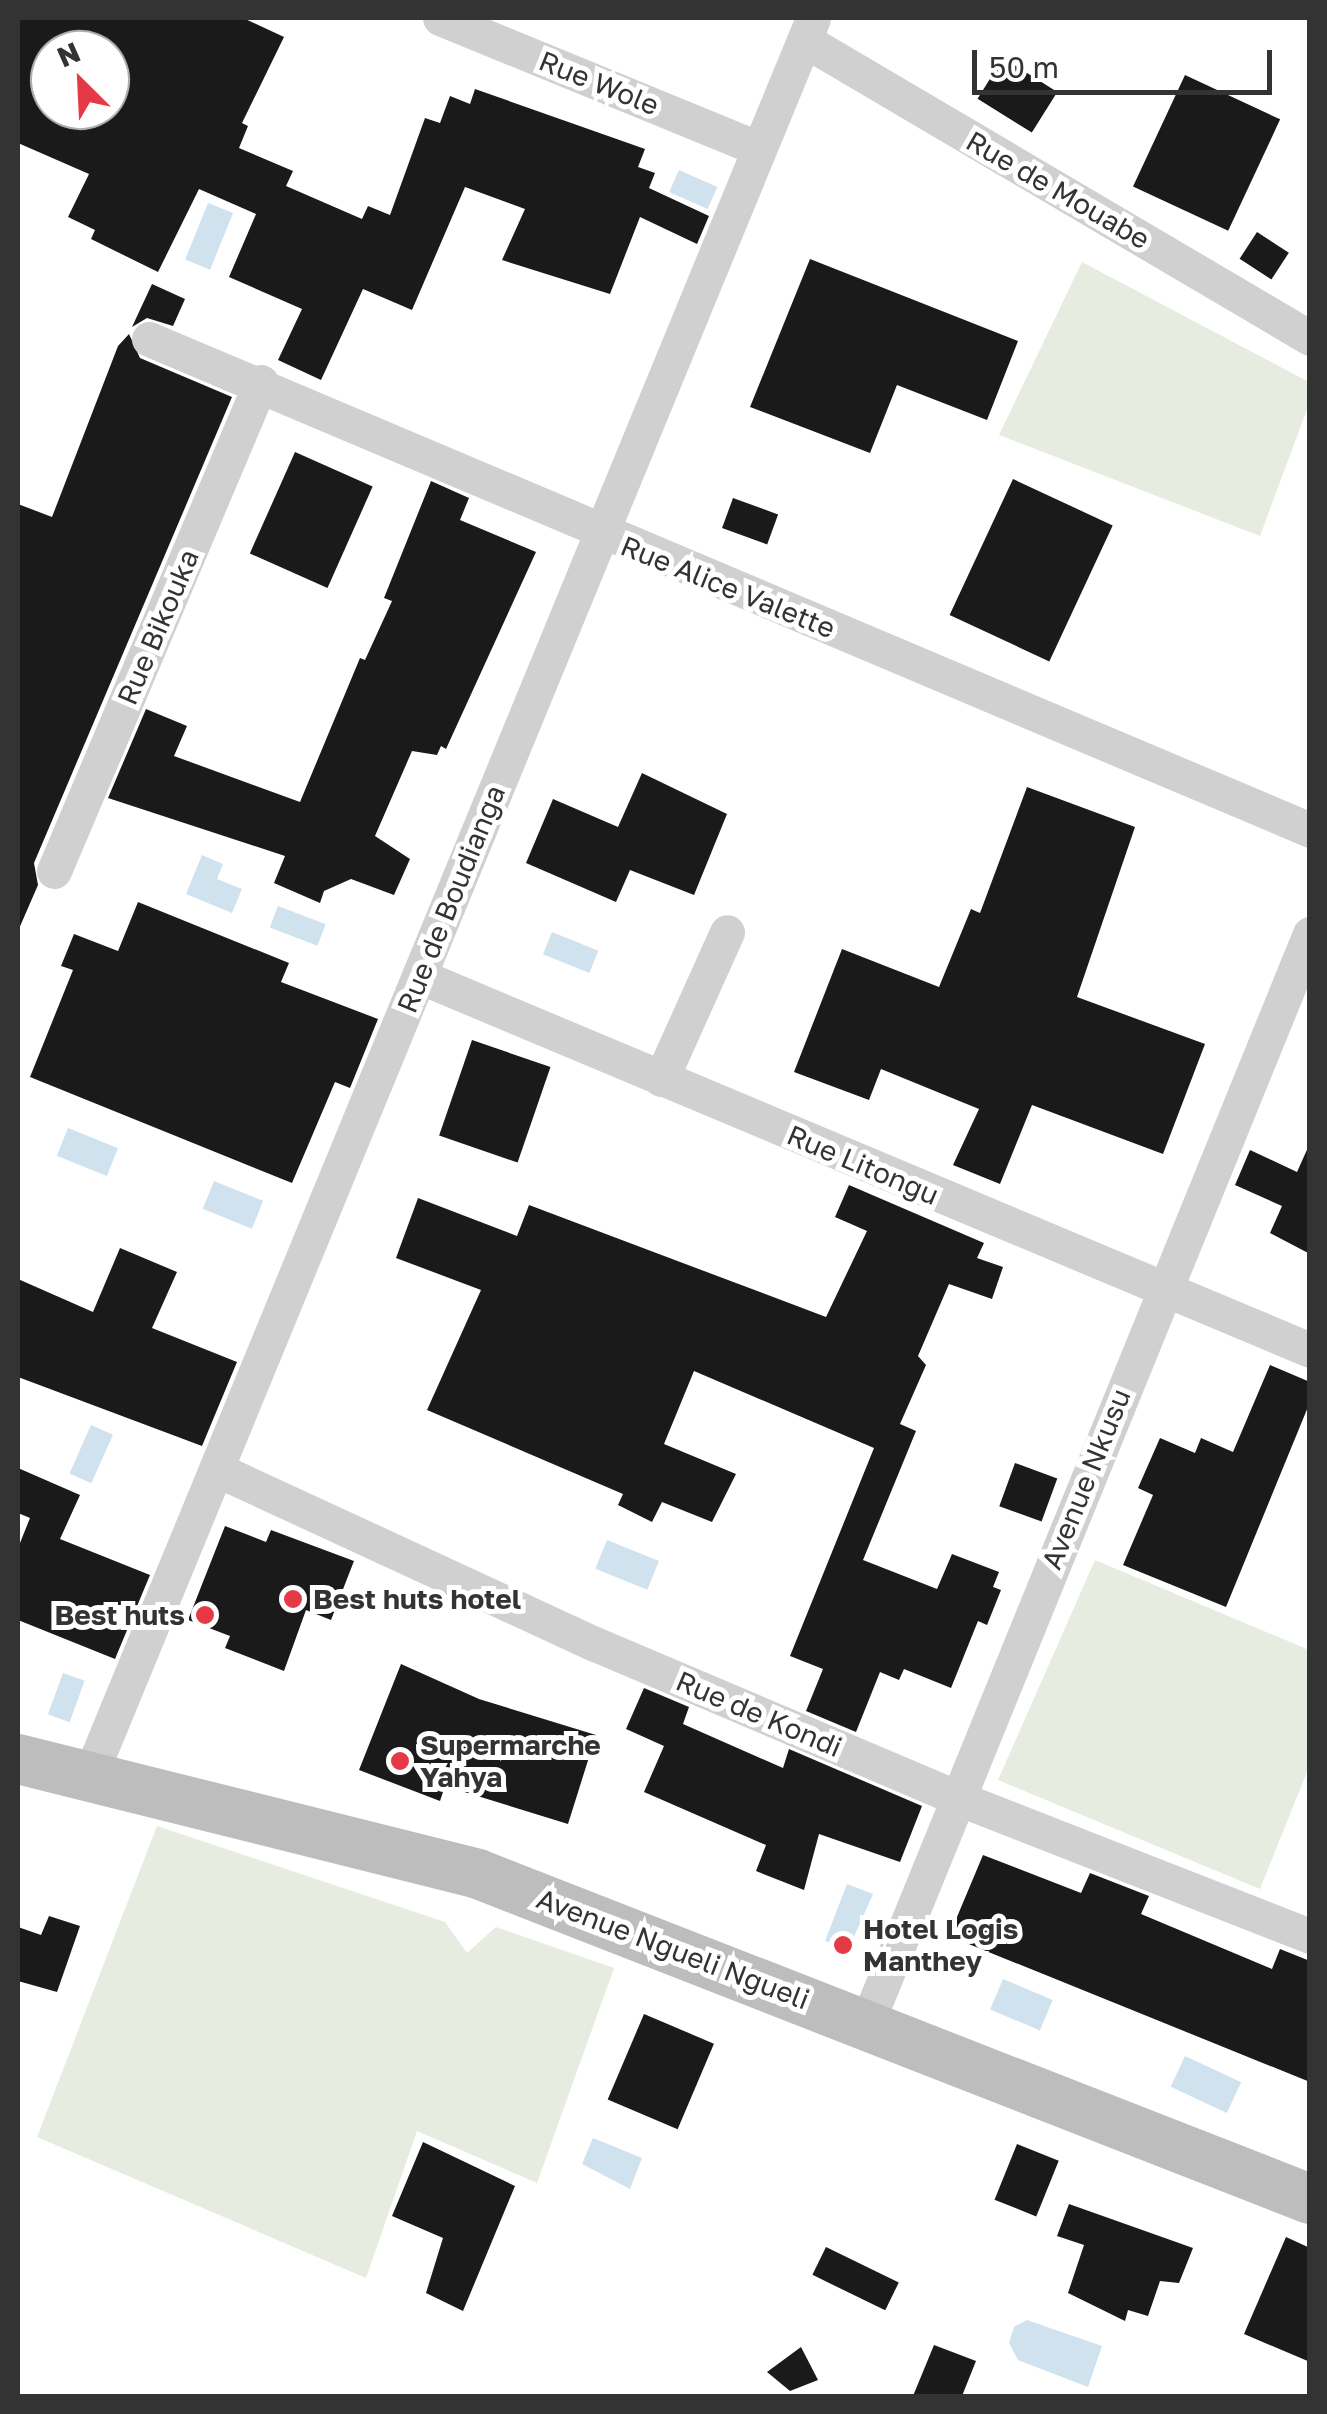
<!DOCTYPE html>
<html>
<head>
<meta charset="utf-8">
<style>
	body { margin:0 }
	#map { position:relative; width:1327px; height:2414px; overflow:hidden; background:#fff; font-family:"Golos Text",sans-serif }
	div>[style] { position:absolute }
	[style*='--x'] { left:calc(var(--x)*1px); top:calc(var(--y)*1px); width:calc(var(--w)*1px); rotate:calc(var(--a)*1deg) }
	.green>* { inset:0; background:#e6ecdf }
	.water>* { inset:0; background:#cfe2ee; transform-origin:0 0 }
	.building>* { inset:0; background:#1a1a1a; transform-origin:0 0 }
	.street>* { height:35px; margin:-17.5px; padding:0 17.5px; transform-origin:17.5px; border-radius:17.5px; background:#d0d0d0 }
	.secondary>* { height:50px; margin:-25px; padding:0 25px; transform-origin:25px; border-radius:25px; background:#bdbdbd }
	.dots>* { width:28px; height:28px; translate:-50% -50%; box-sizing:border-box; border:5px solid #fff; border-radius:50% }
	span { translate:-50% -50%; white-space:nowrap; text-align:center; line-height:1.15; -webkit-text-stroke:10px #fff; paint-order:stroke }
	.street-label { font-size:28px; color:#333 }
	.poi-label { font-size:28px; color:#333; font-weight:700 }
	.left { translate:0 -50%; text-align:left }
	.right { translate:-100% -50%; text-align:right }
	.frame { position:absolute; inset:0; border:20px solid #333; pointer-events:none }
	.north { position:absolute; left:30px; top:30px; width:100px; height:100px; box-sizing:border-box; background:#fff; border:2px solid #adadad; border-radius:50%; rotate:336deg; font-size:28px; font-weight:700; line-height:40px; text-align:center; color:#333 }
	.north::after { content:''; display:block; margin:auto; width:35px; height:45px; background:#e63946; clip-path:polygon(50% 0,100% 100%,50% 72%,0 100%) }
	.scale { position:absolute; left:972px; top:50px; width:300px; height:45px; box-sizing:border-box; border:5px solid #333; border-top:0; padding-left:12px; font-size:30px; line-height:35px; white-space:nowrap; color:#333; -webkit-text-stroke:8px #fff; paint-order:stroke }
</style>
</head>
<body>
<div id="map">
	<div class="green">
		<i style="clip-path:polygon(1082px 262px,1309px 382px,1309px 404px,1260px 536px,999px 435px)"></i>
		<i style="clip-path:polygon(1095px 1560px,1309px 1650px,1309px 1767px,1260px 1889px,998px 1780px)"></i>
		<i style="clip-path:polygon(157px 1826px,445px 1922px,467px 1953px,496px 1927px,614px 1968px,537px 2183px,417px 2131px,366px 2278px,37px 2137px)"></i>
	</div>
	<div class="water">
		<i style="left:679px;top:170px;width:42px;height:24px;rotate:24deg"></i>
		<i style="left:208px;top:203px;width:27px;height:61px;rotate:22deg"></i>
		<i style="clip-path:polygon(202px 855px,223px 864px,217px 879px,242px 889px,232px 913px,186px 894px)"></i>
		<i style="left:278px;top:906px;width:51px;height:23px;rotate:21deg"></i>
		<i style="left:552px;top:932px;width:50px;height:24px;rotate:22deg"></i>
		<i style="left:68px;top:1128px;width:54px;height:30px;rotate:22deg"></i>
		<i style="left:214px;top:1181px;width:53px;height:30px;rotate:22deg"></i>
		<i style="left:91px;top:1425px;width:24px;height:53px;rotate:24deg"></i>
		<i style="left:607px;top:1540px;width:56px;height:31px;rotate:22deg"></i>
		<i style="left:63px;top:1673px;width:23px;height:44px;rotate:20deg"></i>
		<i style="clip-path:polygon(847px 1884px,873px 1894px,849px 1948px,825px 1941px)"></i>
		<i style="left:1003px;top:1979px;width:54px;height:33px;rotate:23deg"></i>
		<i style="left:1185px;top:2056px;width:62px;height:34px;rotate:25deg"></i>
		<i style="clip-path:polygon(593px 2138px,642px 2158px,630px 2189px,582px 2164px)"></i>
		<i style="clip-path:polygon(1027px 2320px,1102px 2346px,1088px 2387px,1018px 2360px,1009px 2343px,1014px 2327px)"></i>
	</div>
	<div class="building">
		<i style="clip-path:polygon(evenodd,18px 18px,243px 18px,284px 37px,242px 123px,248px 126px,239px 148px,293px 171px,286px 186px,362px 219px,368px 206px,390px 215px,425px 118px,440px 123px,450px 96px,470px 104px,475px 89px,645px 149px,638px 167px,655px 173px,649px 188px,709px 216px,697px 244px,640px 217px,610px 294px,502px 260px,525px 209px,465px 187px,412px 310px,363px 289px,321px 380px,278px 360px,302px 309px,229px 277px,256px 214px,199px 189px,158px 272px,91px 239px,95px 230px,68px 217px,89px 174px,18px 143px,18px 18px,50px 50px,110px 50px,110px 110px,50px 110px,50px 50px)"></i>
		<i style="left:1003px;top:58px;width:64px;height:48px;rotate:32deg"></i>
		<i style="left:1185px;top:75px;width:105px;height:123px;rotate:25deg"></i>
		<i style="left:1257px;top:232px;width:38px;height:32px;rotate:33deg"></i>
		<i style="clip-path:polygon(810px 259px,1018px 341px,987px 420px,897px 385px,870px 453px,750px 407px)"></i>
		<i style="clip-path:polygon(152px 284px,185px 299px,173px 326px,147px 318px,132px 327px)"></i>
		<i style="clip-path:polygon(129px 334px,140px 358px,232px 397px,34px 863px,38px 885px,18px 931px,18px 504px,52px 517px,118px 346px)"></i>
		<i style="left:295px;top:452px;width:85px;height:111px;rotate:24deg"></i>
		<i style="left:1013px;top:479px;width:110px;height:150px;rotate:25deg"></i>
		<i style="clip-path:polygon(431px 481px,469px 498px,460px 520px,536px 552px,446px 749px,441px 746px,437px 755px,412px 751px,375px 836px,410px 859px,394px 895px,351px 879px,324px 891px,320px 903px,274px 883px,285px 856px,108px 798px,146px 709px,187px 726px,174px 756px,300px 802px,360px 658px,365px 660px,392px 601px,384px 598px)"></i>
		<i style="left:733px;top:498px;width:48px;height:32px;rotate:20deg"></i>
		<i style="clip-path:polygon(642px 773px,727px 814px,694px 895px,630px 870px,616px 902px,526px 863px,553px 799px,618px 827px)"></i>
		<i style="clip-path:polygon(1027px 787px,1135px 827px,1077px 997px,1205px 1044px,1163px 1154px,1032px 1105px,1000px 1184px,953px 1165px,979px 1109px,881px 1069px,869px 1100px,794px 1072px,842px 949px,939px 987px,971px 909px,980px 913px)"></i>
		<i style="clip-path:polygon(138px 902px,289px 963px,281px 982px,378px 1019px,350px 1088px,335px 1082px,292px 1183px,30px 1077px,73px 970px,61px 966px,74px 934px,118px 951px)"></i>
		<i style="left:472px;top:1040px;width:83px;height:101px;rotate:19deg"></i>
		<i style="clip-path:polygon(1310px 1143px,1310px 1254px,1270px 1233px,1282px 1206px,1235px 1185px,1250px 1150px,1297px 1172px)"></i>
		<i style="clip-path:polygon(849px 1185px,984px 1243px,977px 1258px,1003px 1267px,992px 1299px,949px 1284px,918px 1356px,926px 1365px,900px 1424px,916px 1431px,863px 1560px,937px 1589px,952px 1554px,999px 1572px,993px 1587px,1001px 1590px,987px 1625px,978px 1621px,951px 1688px,904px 1669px,899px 1680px,880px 1672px,856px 1732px,806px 1711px,823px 1669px,790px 1656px,874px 1448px,694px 1371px,664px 1444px,736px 1474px,712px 1522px,662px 1502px,652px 1522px,618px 1505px,623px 1494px,427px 1410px,481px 1290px,396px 1258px,418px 1198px,517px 1236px,529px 1205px,826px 1317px,867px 1231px,835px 1217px)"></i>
		<i style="clip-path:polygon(120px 1248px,177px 1272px,152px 1328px,237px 1362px,202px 1446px,18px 1377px,18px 1279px,93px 1312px)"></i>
		<i style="clip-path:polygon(1270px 1365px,1310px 1382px,1310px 1402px,1226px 1607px,1123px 1565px,1153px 1495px,1138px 1488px,1160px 1438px,1195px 1453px,1201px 1438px,1233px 1452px)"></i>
		<i style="left:1015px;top:1463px;width:45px;height:46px;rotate:20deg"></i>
		<i style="clip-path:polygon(18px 1468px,80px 1495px,60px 1539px,150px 1575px,115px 1659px,18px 1620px,18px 1548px,30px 1518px,18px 1513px)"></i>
		<i style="clip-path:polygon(225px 1526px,266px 1542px,271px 1530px,354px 1561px,331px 1620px,306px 1610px,284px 1671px,225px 1648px,230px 1636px,188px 1620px)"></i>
		<i style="clip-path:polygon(401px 1664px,479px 1699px,596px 1735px,568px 1824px,445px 1786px,440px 1801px,359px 1770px)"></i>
		<i style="clip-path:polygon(644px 1688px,689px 1707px,683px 1724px,783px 1768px,789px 1749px,922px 1806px,900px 1862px,819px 1834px,804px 1890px,756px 1871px,766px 1845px,644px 1792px,664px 1746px,626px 1729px)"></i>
		<i style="clip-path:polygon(983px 1855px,1081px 1893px,1090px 1873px,1149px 1896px,1141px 1914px,1272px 1969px,1280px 1949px,1310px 1961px,1310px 2082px,949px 1936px)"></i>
		<i style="clip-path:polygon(49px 1916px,80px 1926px,57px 1992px,18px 1981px,18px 1927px,41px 1935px)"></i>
		<i style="left:644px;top:2014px;width:76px;height:93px;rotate:23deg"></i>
		<i style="clip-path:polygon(423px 2142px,515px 2186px,463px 2311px,426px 2293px,443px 2238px,392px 2216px)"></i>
		<i style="left:1017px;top:2144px;width:45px;height:60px;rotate:22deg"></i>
		<i style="clip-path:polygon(1069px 2204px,1193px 2248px,1179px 2283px,1160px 2281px,1148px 2316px,1128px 2310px,1125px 2321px,1068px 2293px,1084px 2245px,1057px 2236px)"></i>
		<i style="clip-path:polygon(1286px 2237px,1310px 2248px,1310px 2362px,1244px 2334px)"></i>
		<i style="left:826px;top:2247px;width:81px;height:31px;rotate:26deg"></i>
		<i style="clip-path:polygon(934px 2345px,976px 2361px,962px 2396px,913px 2396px)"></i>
		<i style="clip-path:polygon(801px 2347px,818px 2380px,790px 2391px,767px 2372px)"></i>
	</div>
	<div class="street">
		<i style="--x:440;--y:18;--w:343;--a:22.3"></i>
		<i style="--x:806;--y:41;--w:585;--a:30.51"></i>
		<i style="--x:149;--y:339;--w:1261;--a:22.92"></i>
		<i style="--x:54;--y:871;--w:531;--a:-67.06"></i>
		<i style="--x:419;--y:976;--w:966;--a:22.77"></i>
		<i style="--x:661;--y:1079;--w:161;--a:-65.8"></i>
		<i style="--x:218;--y:1470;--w:415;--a:24.8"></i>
		<i style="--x:595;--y:1644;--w:391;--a:23"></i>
		<i style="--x:955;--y:1797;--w:381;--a:21.4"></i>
		<i style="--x:88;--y:1780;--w:1905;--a:-67.63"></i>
		<i style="--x:866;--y:2025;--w:1178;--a:-67.86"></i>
	</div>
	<div class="secondary">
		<i style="--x:18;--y:1759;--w:474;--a:14"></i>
		<i style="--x:478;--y:1874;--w:893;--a:21.34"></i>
	</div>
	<div class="dots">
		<i style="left:293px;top:1599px;background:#e63946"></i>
		<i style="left:205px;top:1615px;background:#e63946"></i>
		<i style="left:400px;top:1761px;background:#e63946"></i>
		<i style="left:843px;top:1945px;background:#e63946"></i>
	</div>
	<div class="street-label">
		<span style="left:599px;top:83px;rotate:22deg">Rue Wole</span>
		<span style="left:1058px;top:190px;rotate:30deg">Rue de Mouabe</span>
		<span style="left:728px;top:587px;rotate:22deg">Rue Alice Valette</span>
		<span style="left:158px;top:627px;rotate:-67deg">Rue Bikouka</span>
		<span style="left:451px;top:899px;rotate:-68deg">Rue de Boudianga</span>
		<span style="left:863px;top:1165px;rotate:23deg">Rue Litongu</span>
		<span style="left:1086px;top:1479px;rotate:-68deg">Avenue Nkusu</span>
		<span style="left:759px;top:1714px;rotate:23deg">Rue de Kondi</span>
		<span style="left:673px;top:1949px;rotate:21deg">Avenue Ngueli Ngueli</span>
	</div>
	<div class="poi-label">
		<span class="left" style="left:313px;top:1599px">Best huts hotel</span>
		<span class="right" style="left:185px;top:1615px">Best huts</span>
		<span class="left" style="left:420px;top:1761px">Supermarche<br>Yahya</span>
		<span class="left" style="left:863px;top:1945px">Hotel Logis<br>Manthey</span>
	</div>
	<div class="frame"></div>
	<div class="north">N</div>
	<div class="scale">50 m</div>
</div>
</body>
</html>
